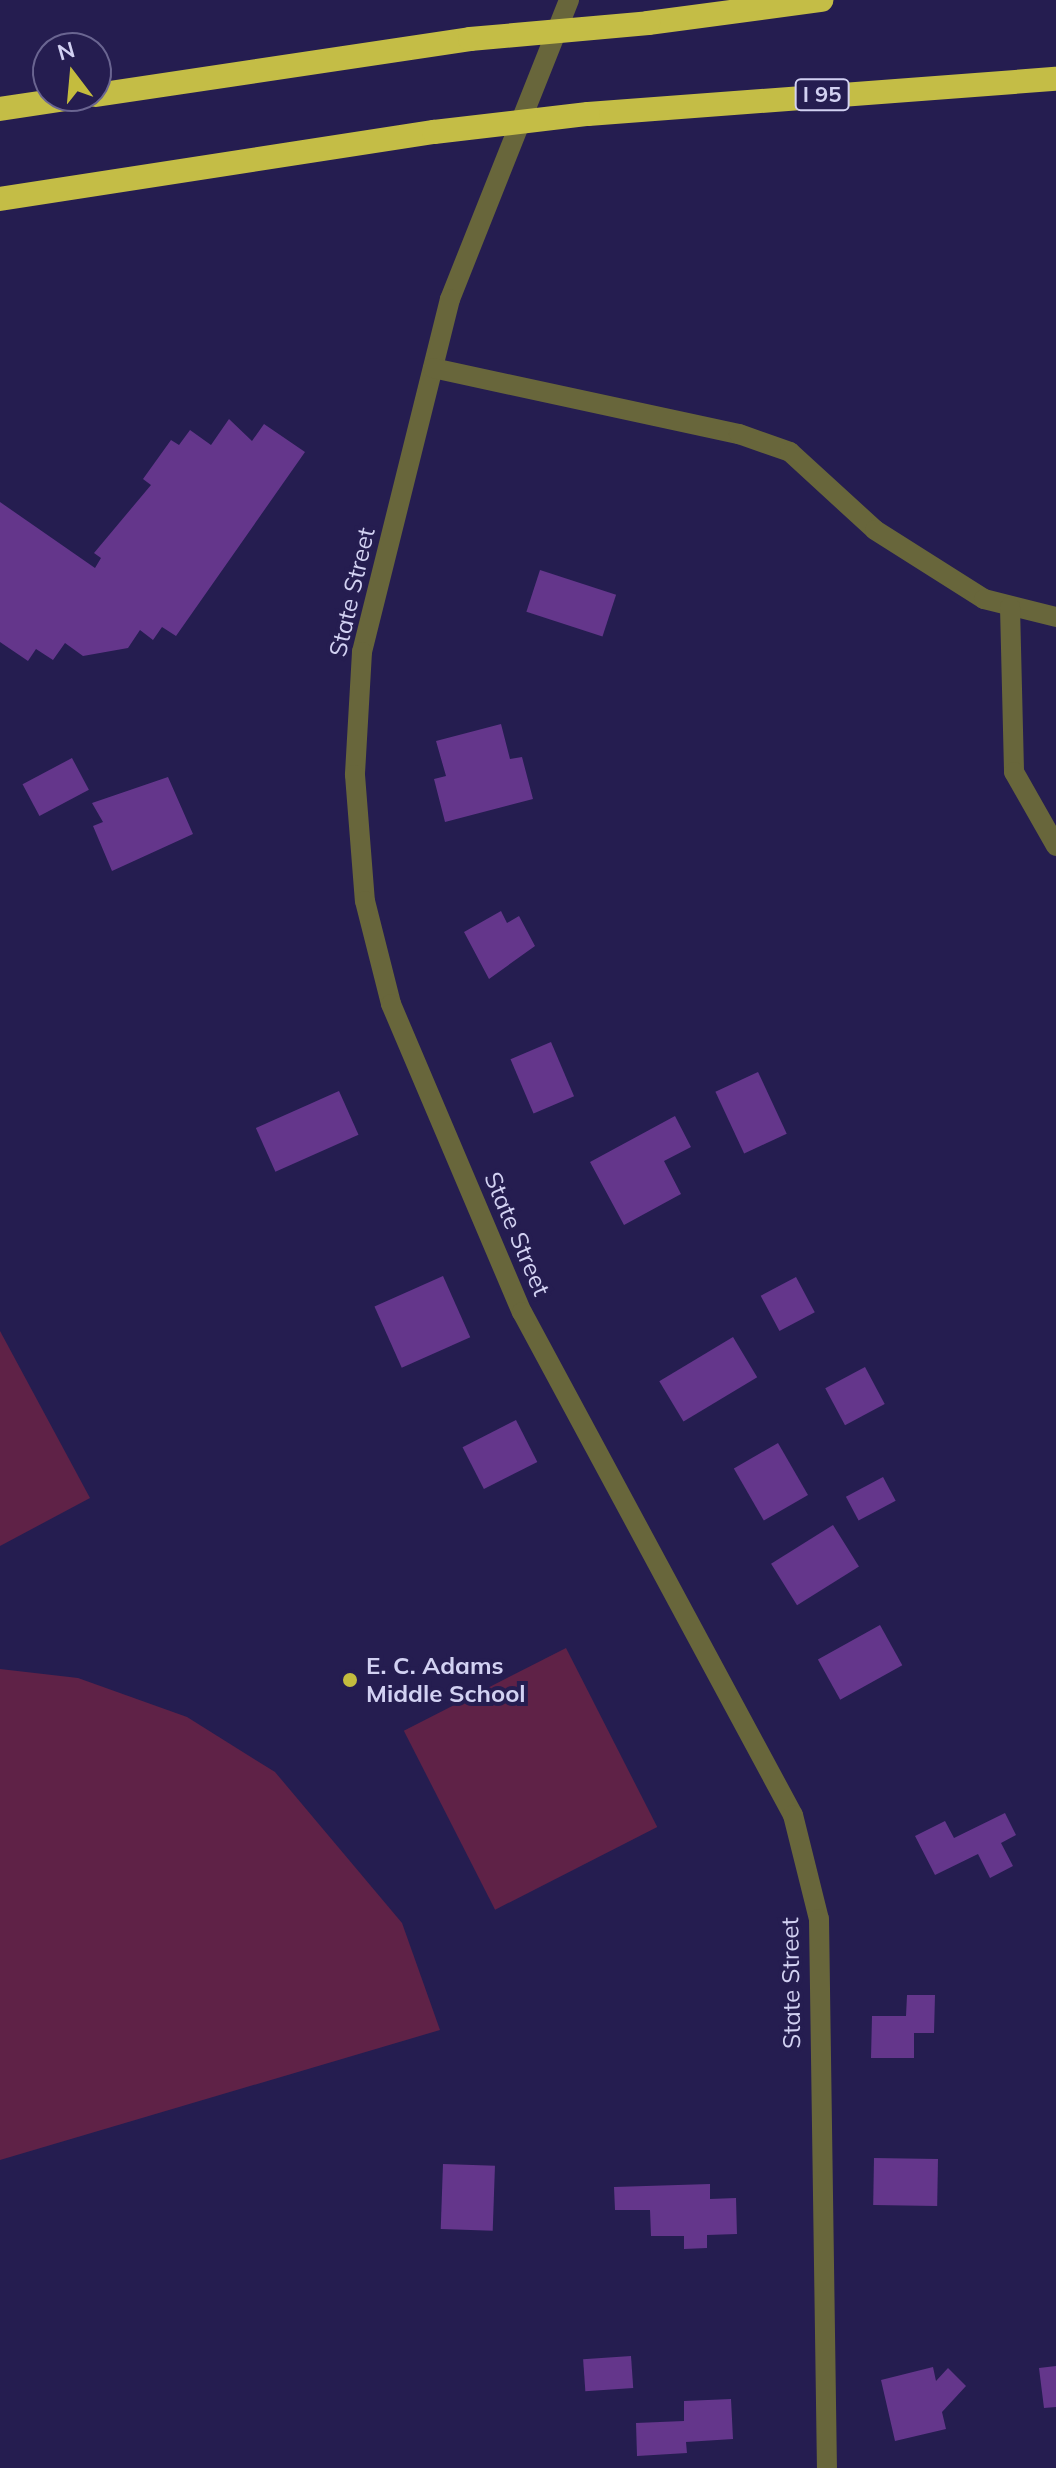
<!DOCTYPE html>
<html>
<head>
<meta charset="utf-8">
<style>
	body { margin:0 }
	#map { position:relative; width:1056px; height:2468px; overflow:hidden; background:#251d50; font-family:Mulish,sans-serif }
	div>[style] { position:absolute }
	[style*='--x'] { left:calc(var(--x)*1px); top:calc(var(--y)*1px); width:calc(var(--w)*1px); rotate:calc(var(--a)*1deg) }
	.green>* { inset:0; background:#5f2247; transform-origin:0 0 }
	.building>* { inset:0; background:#64368b; transform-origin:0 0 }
	.minor>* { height:20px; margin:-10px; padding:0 10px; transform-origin:10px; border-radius:10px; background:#68663b }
	.highway>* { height:24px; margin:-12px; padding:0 12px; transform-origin:12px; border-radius:12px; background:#c4bd46 }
	.highway-bridge>* { height:24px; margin:-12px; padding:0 12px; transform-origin:12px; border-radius:12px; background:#c4bd46 }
	.dots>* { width:22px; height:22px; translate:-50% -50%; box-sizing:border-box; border:4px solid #251d50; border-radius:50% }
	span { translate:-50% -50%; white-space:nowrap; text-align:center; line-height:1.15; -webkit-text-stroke:8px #251d50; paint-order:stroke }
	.shield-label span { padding:2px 6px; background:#251d50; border:2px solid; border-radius:6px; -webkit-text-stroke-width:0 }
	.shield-label { font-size:22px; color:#d2d1f2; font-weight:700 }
	.street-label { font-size:24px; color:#d2d1f2 }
	.poi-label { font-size:24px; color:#d2d1f2; font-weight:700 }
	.left { translate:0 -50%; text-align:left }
	.north { position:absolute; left:32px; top:32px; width:80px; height:80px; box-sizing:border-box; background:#251d50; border:2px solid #6a6591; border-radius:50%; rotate:344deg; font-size:22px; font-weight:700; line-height:32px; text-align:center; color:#d2d1f2 }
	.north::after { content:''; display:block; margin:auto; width:28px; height:36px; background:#c4bc3e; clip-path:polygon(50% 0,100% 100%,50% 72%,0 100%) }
</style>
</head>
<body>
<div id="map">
	<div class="green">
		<i style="clip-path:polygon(0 1331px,90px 1498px,0 1546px)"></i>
		<i style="left:566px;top:1648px;width:201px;height:182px;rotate:63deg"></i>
		<i style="clip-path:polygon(0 1669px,78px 1678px,187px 1717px,275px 1772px,402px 1923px,440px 2030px,0 2160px)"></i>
	</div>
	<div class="building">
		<i style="clip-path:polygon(229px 419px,252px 441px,264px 424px,305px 452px,176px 636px,162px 627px,153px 640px,140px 630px,128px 648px,83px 656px,65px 643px,53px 660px,36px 649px,28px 661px,0 642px,0 502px,95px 568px,101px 558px,94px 553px,151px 485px,143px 479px,171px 440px,179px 445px,190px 430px,211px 445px)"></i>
		<i style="left:540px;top:570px;width:80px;height:44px;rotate:18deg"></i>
		<i style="clip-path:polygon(501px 724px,510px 759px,522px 757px,533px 799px,445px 822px,434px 779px,446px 776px,436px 741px)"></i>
		<i style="left:72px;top:758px;width:36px;height:56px;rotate:62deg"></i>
		<i style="clip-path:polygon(168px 777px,193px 834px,112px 871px,93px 826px,103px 822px,92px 803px)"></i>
		<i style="clip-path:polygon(501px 911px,507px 923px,519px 916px,535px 946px,489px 979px,464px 932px)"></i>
		<i style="left:551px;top:1042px;width:59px;height:44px;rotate:67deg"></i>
		<i style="left:758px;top:1072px;width:68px;height:47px;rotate:65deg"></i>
		<i style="left:339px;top:1091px;width:48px;height:91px;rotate:66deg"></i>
		<i style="clip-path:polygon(675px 1116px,691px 1147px,664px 1161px,681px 1194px,624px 1225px,590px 1162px)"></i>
		<i style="left:443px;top:1276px;width:67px;height:75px;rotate:66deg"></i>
		<i style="left:796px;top:1277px;width:40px;height:40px;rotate:62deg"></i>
		<i style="left:733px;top:1337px;width:47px;height:86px;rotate:59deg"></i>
		<i style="left:865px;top:1367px;width:42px;height:45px;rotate:62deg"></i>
		<i style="left:516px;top:1420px;width:47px;height:60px;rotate:63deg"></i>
		<i style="left:778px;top:1443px;width:60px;height:51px;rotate:60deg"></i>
		<i style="left:883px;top:1477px;width:27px;height:42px;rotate:62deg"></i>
		<i style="left:833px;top:1525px;width:49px;height:73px;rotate:58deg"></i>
		<i style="left:880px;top:1625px;width:46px;height:71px;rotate:61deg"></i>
		<i style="clip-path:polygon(1005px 1813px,1016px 1835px,1001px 1843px,1013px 1866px,990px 1878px,978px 1854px,935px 1875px,915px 1836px,945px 1821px,954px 1838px)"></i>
		<i style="clip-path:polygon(907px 1995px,935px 1995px,934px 2033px,914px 2033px,914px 2058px,871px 2058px,872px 2016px,906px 2016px)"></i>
		<i style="left:874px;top:2158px;width:64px;height:47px;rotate:1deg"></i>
		<i style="left:443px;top:2164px;width:52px;height:65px;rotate:2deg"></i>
		<i style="clip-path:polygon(710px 2184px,710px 2199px,736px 2198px,737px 2234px,707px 2235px,707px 2248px,684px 2249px,684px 2236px,651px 2236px,650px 2210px,615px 2210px,614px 2187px)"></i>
		<i style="left:631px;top:2356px;width:32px;height:48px;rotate:86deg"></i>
		<i style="clip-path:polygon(1056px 2366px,1056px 2407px,1044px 2408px,1039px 2368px)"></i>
		<i style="clip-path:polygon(933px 2367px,936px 2381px,948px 2368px,966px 2386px,942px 2412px,946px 2429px,895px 2441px,881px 2380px)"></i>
		<i style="clip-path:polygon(731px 2399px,733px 2439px,686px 2442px,687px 2453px,637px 2456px,636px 2423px,684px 2421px,684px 2401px)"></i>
	</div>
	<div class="minor">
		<i style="--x:569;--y:0;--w:322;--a:111.7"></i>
		<i style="--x:450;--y:299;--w:364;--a:104"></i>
		<i style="--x:362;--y:652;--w:123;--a:93.3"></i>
		<i style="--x:355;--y:775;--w:126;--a:85.5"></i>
		<i style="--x:365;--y:901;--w:106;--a:75.8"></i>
		<i style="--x:391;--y:1004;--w:335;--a:67"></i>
		<i style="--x:522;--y:1312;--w:571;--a:61.69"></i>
		<i style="--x:793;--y:1815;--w:107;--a:76"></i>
		<i style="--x:819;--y:1919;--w:549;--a:89.17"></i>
		<i style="--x:433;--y:368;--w:313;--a:12.2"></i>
		<i style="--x:739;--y:434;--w:54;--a:19.4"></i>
		<i style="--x:790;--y:452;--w:115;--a:42.5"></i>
		<i style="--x:875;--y:530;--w:129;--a:32.3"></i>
		<i style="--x:984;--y:599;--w:74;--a:14"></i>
		<i style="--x:1010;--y:607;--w:165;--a:88.6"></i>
		<i style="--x:1014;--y:772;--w:85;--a:60.4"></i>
	</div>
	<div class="highway">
		<i style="--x:648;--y:23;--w:175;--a:-7.6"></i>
		<i style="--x:96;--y:95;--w:378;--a:-8.5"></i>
		<i style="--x:0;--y:109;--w:87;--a:-8.6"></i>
		<i style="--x:588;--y:114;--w:469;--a:-4.3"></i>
		<i style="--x:0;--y:199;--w:439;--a:-8.8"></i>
	</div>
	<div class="highway-bridge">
		<i style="--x:470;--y:39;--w:179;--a:-5.1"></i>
		<i style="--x:434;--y:132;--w:155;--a:-6.7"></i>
	</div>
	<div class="dots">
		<i style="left:350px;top:1680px;background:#c4bc3e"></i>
	</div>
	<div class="shield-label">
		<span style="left:822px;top:95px">I 95</span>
	</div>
	<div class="street-label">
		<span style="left:352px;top:592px;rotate:-77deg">State Street</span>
		<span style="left:517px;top:1234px;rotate:67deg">State Street</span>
		<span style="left:791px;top:1983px;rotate:-91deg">State Street</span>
	</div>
	<div class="poi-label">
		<span class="left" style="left:366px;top:1680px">E. C. Adams<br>Middle School</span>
	</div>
	<div class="north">N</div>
</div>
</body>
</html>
